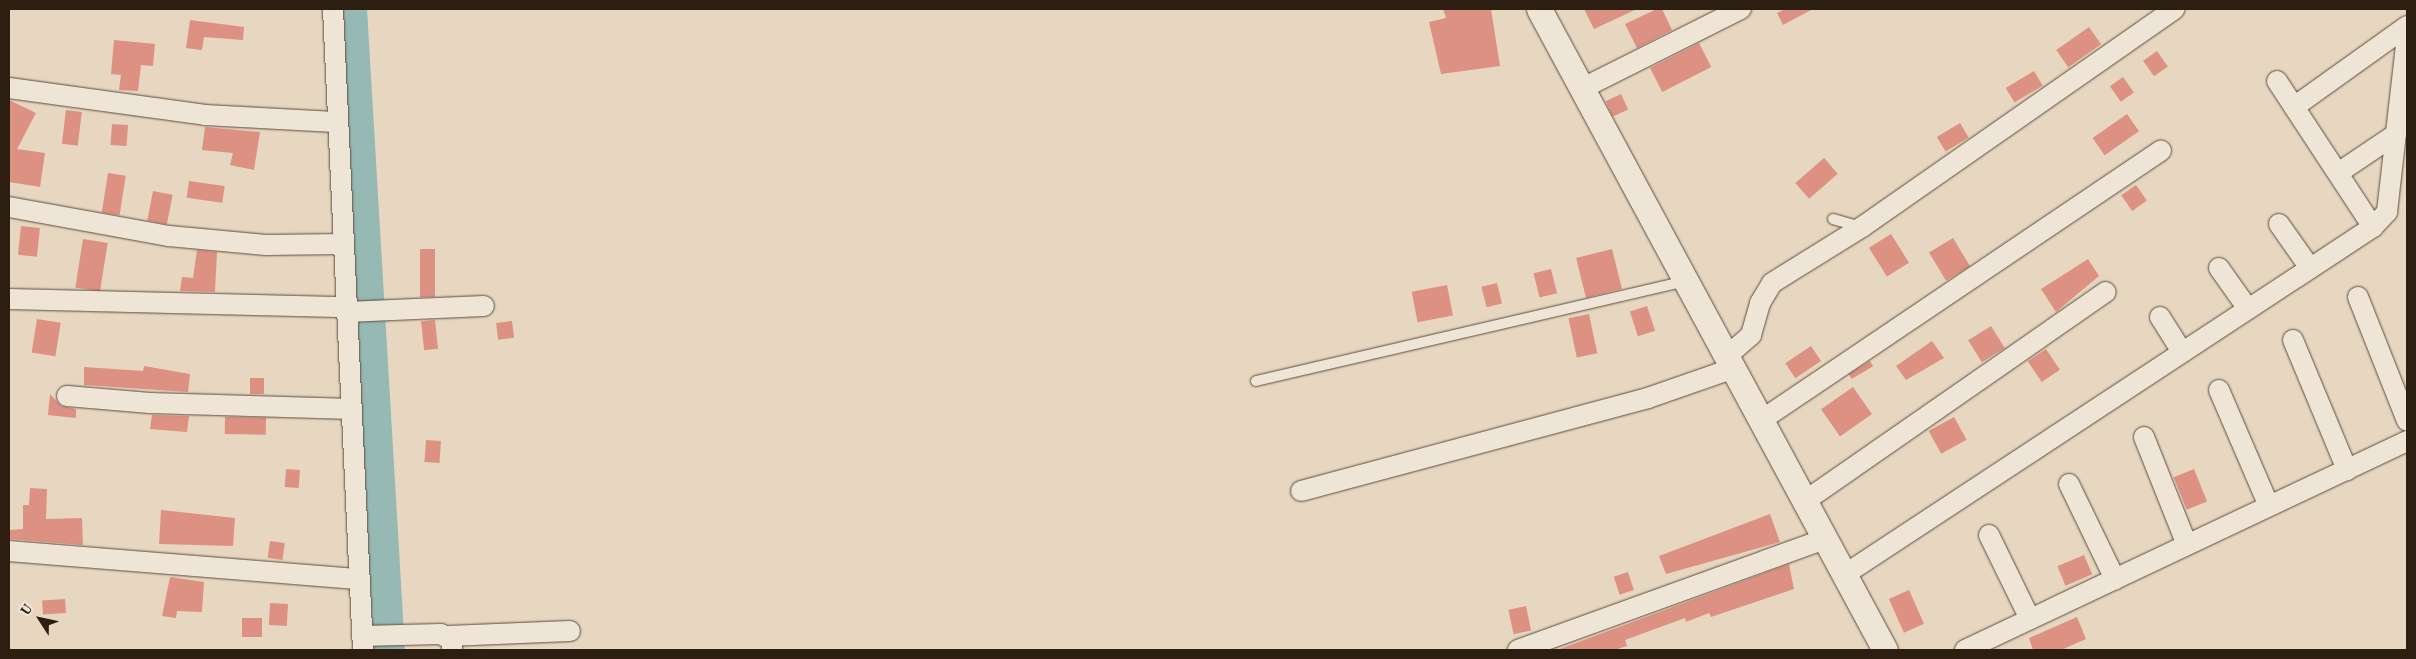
<!DOCTYPE html>
<html>
<head>
<meta charset="utf-8">
<style>
	body { margin:0 }
	#map { position:relative; width:2416px; height:659px; overflow:hidden; background:#e7d7c0; font-family:Vollkorn,serif }
	div>[style] { position:absolute }
	[style*='--x'] { left:calc(var(--x)*1px); top:calc(var(--y)*1px); width:calc(var(--w)*1px); rotate:calc(var(--a)*1deg) }
	.river>* { height:31px; margin:-15.5px; padding:0 15.5px; transform-origin:15.5px; border-radius:15.5px; background:#97b9b4 }
	.building>* { inset:0; background:#dd9183; transform-origin:0 0 }
	.roads { filter:drop-shadow(0 0 1px #5b4c3d) drop-shadow(0 0 1px #5b4c3d) }
	.service>* { height:10px; margin:-5px; padding:0 5px; transform-origin:5px; border-radius:5px; background:#efe5d6 }
	.minor>* { height:20px; margin:-10px; padding:0 10px; transform-origin:10px; border-radius:10px; background:#efe5d6 }
	.tertiary>* { height:25px; margin:-12.5px; padding:0 12.5px; transform-origin:12.5px; border-radius:12.5px; background:#efe5d6 }
	span { translate:-50% -50%; white-space:nowrap; text-align:center; line-height:1.15; -webkit-text-stroke:4px #efe5d6; paint-order:stroke }
	.frame { position:absolute; inset:0; border:10px solid #2c1e11; pointer-events:none }
	.north { position:absolute; left:15px; top:594px; width:50px; height:50px; -webkit-text-stroke:4px #efe5d6; paint-order:stroke; rotate:305deg; font-size:14px; font-weight:700; line-height:20px; text-align:center; color:#2c1e11 }
	.north::after { content:''; display:block; margin:auto; width:18px; height:22px; background:#2c1e11; clip-path:polygon(50% 0,100% 100%,50% 72%,0 100%) }
</style>
</head>
<body>
<div id="map">
	<div class="river">
		<i style="--x:351;--y:9;--w:642;--a:86.61"></i>
	</div>
	<div class="building">
		<i style="clip-path:polygon(1443px 9px,1491px 9px,1500px 66px,1441px 74px,1429px 22px,1446px 18px)"></i>
		<i style="clip-path:polygon(1584px 9px,1637px 9px,1594px 29px)"></i>
		<i style="clip-path:polygon(1657px 9px,1662px 9px,1672px 30px,1637px 48px,1625px 24px)"></i>
		<i style="clip-path:polygon(1785px 9px,1813px 9px,1783px 25px,1777px 13px)"></i>
		<i style="clip-path:polygon(190px 20px,244px 27px,243px 40px,204px 37px,202px 50px,186px 48px)"></i>
		<i style="left:2089px;top:27px;width:21px;height:40px;rotate:55deg"></i>
		<i style="clip-path:polygon(114px 40px,155px 44px,153px 66px,141px 65px,138px 91px,119px 90px,121px 75px,111px 74px)"></i>
		<i style="left:1699px;top:43px;width:27px;height:55px;rotate:63deg"></i>
		<i style="left:2157px;top:51px;width:19px;height:17px;rotate:55deg"></i>
		<i style="left:2034px;top:71px;width:17px;height:33px;rotate:59deg"></i>
		<i style="left:2123px;top:77px;width:19px;height:16px;rotate:55deg"></i>
		<i style="left:1621px;top:94px;width:17px;height:17px;rotate:65deg"></i>
		<i style="clip-path:polygon(9px 100px,36px 113px,17px 149px,45px 153px,40px 187px,9px 182px)"></i>
		<i style="left:66px;top:110px;width:16px;height:34px;rotate:7deg"></i>
		<i style="left:2127px;top:114px;width:21px;height:42px;rotate:55deg"></i>
		<i style="left:1960px;top:123px;width:17px;height:27px;rotate:59deg"></i>
		<i style="left:112px;top:124px;width:16px;height:21px;rotate:4deg"></i>
		<i style="clip-path:polygon(205px 127px,260px 132px,254px 170px,230px 165px,233px 153px,202px 150px)"></i>
		<i style="left:1824px;top:158px;width:21px;height:38px;rotate:49deg"></i>
		<i style="left:108px;top:173px;width:18px;height:40px;rotate:9deg"></i>
		<i style="left:189px;top:181px;width:36px;height:17px;rotate:8deg"></i>
		<i style="left:2136px;top:185px;width:19px;height:18px;rotate:55deg"></i>
		<i style="left:153px;top:191px;width:20px;height:30px;rotate:11deg"></i>
		<i style="left:21px;top:226px;width:19px;height:29px;rotate:6deg"></i>
		<i style="left:1891px;top:234px;width:34px;height:26px;rotate:58deg"></i>
		<i style="left:1953px;top:238px;width:33px;height:28px;rotate:59deg"></i>
		<i style="left:83px;top:239px;width:25px;height:49px;rotate:9deg"></i>
		<i style="left:420px;top:249px;width:15px;height:48px"></i>
		<i style="left:1612px;top:249px;width:41px;height:37px;rotate:76deg"></i>
		<i style="clip-path:polygon(197px 250px,217px 252px,215px 292px,180px 291px,182px 277px,193px 278px)"></i>
		<i style="clip-path:polygon(2088px 259px,2099px 276px,2056px 312px,2041px 289px)"></i>
		<i style="left:1551px;top:269px;width:25px;height:18px;rotate:76deg"></i>
		<i style="left:1497px;top:283px;width:21px;height:16px;rotate:76deg"></i>
		<i style="left:1447px;top:285px;width:31px;height:36px;rotate:79deg"></i>
		<i style="left:1647px;top:306px;width:26px;height:18px;rotate:72deg"></i>
		<i style="left:1589px;top:314px;width:40px;height:21px;rotate:78deg"></i>
		<i style="left:37px;top:319px;width:24px;height:34px;rotate:9deg"></i>
		<i style="left:435px;top:320px;width:29px;height:14px;rotate:84deg"></i>
		<i style="left:512px;top:321px;width:17px;height:16px;rotate:83deg"></i>
		<i style="left:1991px;top:326px;width:26px;height:27px;rotate:58deg"></i>
		<i style="clip-path:polygon(1932px 341px,1944px 358px,1906px 380px,1896px 366px)"></i>
		<i style="left:1811px;top:346px;width:18px;height:31px;rotate:56deg"></i>
		<i style="left:2046px;top:349px;width:25px;height:22px;rotate:56deg"></i>
		<i style="left:1870px;top:361px;width:6px;height:25px;rotate:59deg"></i>
		<i style="clip-path:polygon(144px 366px,190px 374px,188px 392px,84px 385px,84px 367px,143px 371px)"></i>
		<i style="left:250px;top:378px;width:14px;height:16px"></i>
		<i style="left:1853px;top:387px;width:33px;height:39px;rotate:55deg"></i>
		<i style="clip-path:polygon(50px 394px,61px 406px,76px 409px,76px 418px,48px 415px)"></i>
		<i style="clip-path:polygon(152px 415px,189px 416px,187px 432px,150px 429px)"></i>
		<i style="left:225px;top:417px;width:41px;height:17px;rotate:1deg"></i>
		<i style="left:1954px;top:417px;width:26px;height:29px;rotate:61deg"></i>
		<i style="left:426px;top:440px;width:15px;height:22px;rotate:4deg"></i>
		<i style="left:286px;top:469px;width:14px;height:18px;rotate:4deg"></i>
		<i style="left:2194px;top:469px;width:35px;height:22px;rotate:68deg"></i>
		<i style="clip-path:polygon(30px 488px,47px 489px,46px 519px,82px 518px,83px 545px,9px 539px,9px 530px,23px 529px,23px 505px,29px 505px)"></i>
		<i style="clip-path:polygon(161px 510px,235px 518px,233px 546px,159px 544px)"></i>
		<i style="clip-path:polygon(1770px 514px,1780px 542px,1666px 574px,1659px 556px)"></i>
		<i style="left:270px;top:541px;width:15px;height:17px;rotate:8deg"></i>
		<i style="left:2084px;top:555px;width:21px;height:29px;rotate:67deg"></i>
		<i style="clip-path:polygon(1789px 564px,1794px 589px,1711px 617px,1709px 613px,1686px 622px,1685px 618px,1625px 640px,1627px 646px,1614px 650px,1557px 650px)"></i>
		<i style="left:1628px;top:572px;width:19px;height:15px;rotate:72deg"></i>
		<i style="clip-path:polygon(170px 577px,204px 582px,202px 612px,177px 611px,176px 618px,162px 616px)"></i>
		<i style="left:1909px;top:590px;width:37px;height:22px;rotate:66deg"></i>
		<i style="left:65px;top:599px;width:14px;height:23px;rotate:86deg"></i>
		<i style="left:270px;top:603px;width:18px;height:22px;rotate:3deg"></i>
		<i style="left:1526px;top:606px;width:25px;height:18px;rotate:78deg"></i>
		<i style="clip-path:polygon(2077px 617px,2086px 639px,2061px 650px,2033px 650px,2029px 638px)"></i>
		<i style="left:242px;top:618px;width:20px;height:19px"></i>
	</div>
	<div class="roads">
		<div class="service">
			<i style="--x:1833;--y:219;--w:29;--a:16"></i>
			<i style="--x:1256;--y:381;--w:441;--a:-13.1"></i>
		</div>
		<div class="minor">
			<i style="--x:333;--y:9;--w:642;--a:87.32"></i>
			<i style="--x:2277;--y:81;--w:175;--a:56.7"></i>
			<i style="--x:2373;--y:227;--w:21;--a:-47"></i>
			<i style="--x:2387;--y:212;--w:177;--a:-83.5"></i>
			<i style="--x:9;--y:88;--w:198;--a:7.8"></i>
			<i style="--x:205;--y:115;--w:130;--a:3.1"></i>
			<i style="--x:1581;--y:89;--w:179;--a:-26.6"></i>
			<i style="--x:2294;--y:107;--w:139;--a:-35.6"></i>
			<i style="--x:2338;--y:173;--w:70;--a:-33.9"></i>
			<i style="--x:9;--y:207;--w:163;--a:10.3"></i>
			<i style="--x:169;--y:236;--w:97;--a:5.3"></i>
			<i style="--x:266;--y:245;--w:77;--a:-0.7"></i>
			<i style="--x:2279;--y:224;--w:54;--a:54.8"></i>
			<i style="--x:2219;--y:268;--w:50;--a:54.7"></i>
			<i style="--x:2358;--y:297;--w:133;--a:68.4"></i>
			<i style="--x:9;--y:299;--w:338;--a:1.4"></i>
			<i style="--x:347;--y:312;--w:137;--a:-2.5"></i>
			<i style="--x:2160;--y:317;--w:41;--a:57.8"></i>
			<i style="--x:2293;--y:340;--w:141;--a:67.4"></i>
			<i style="--x:1727;--y:356;--w:32;--a:-41"></i>
			<i style="--x:1751;--y:335;--w:33;--a:-74"></i>
			<i style="--x:1760;--y:303;--w:23;--a:-59"></i>
			<i style="--x:1772;--y:283;--w:106;--a:-31.9"></i>
			<i style="--x:1862;--y:227;--w:381;--a:-34.9"></i>
			<i style="--x:2219;--y:390;--w:126;--a:66.7"></i>
			<i style="--x:67;--y:396;--w:83;--a:4.8"></i>
			<i style="--x:150;--y:403;--w:202;--a:1.7"></i>
			<i style="--x:1763;--y:419;--w:480;--a:-34"></i>
			<i style="--x:2144;--y:437;--w:116;--a:68.3"></i>
			<i style="--x:2069;--y:484;--w:106;--a:64.2"></i>
			<i style="--x:1301;--y:491;--w:359;--a:-15"></i>
			<i style="--x:1648;--y:398;--w:91;--a:-19.2"></i>
			<i style="--x:1805;--y:501;--w:366;--a:-34.8"></i>
			<i style="--x:1989;--y:535;--w:93;--a:64"></i>
			<i style="--x:9;--y:551;--w:351;--a:4.6"></i>
			<i style="--x:1844;--y:575;--w:633;--a:-33.34"></i>
			<i style="--x:362;--y:636;--w:79;--a:-1.5"></i>
			<i style="--x:441;--y:634;--w:13;--a:32"></i>
			<i style="--x:452;--y:641;--w:9;--a:90"></i>
			<i style="--x:448;--y:636;--w:122;--a:-2.3"></i>
			<i style="--x:1518;--y:650;--w:326;--a:-19.9"></i>
			<i style="--x:1965;--y:650;--w:489;--a:-25.3"></i>
		</div>
		<div class="tertiary">
			<i style="--x:1539;--y:9;--w:728;--a:61.64"></i>
		</div>
	</div>
	<div class="frame"></div>
	<div class="north">U</div>
</div>
</body>
</html>
